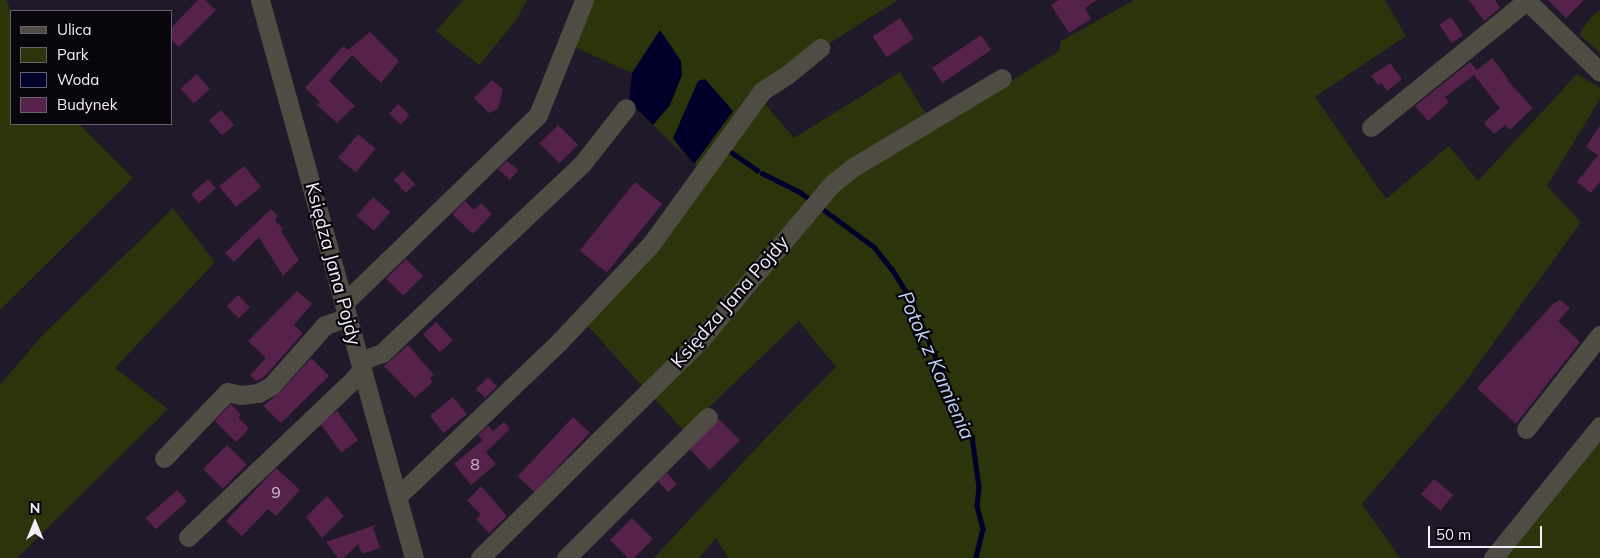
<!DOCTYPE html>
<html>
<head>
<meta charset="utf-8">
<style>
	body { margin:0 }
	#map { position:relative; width:1600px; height:558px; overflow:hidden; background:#1f1929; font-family:Mulish,sans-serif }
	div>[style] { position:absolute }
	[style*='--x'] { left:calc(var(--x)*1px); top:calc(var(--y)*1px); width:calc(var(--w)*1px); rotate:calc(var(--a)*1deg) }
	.green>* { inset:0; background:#2c340b }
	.water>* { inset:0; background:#00002a }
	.stream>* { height:4.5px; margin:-2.25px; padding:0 2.25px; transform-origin:2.25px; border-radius:2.25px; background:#00002a }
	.building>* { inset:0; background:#56214b; transform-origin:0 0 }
	.minor>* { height:19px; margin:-9.5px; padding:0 9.5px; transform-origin:9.5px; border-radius:9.5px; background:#4f4c44 }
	span { translate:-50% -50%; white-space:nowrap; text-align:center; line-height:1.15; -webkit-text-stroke:4.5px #08060c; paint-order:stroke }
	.number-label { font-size:16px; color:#ccbbce }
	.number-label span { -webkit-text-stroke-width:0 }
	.street-label { font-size:19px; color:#f3eefa }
	.water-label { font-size:20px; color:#bdd3f4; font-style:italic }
	.legend { position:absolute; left:10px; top:10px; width:162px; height:115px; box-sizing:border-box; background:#08060c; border:1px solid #66636b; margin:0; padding:6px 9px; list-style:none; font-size:15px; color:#f3eefa }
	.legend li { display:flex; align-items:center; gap:10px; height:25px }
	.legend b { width:25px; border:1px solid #66636b }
	.north { position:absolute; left:10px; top:498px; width:50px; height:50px; -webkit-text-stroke:4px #08060c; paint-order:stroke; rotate:0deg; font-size:14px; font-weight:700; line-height:20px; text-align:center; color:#f3eefa }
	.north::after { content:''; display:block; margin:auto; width:18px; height:22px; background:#f3eefa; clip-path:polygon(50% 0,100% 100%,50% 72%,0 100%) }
	.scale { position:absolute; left:1428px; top:526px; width:114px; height:22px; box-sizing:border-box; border:2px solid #f3eefa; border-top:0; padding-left:6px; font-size:15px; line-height:18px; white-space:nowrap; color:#f3eefa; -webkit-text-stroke:4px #08060c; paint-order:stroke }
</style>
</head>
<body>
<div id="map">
	<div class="green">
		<i style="clip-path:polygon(0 0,6px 0,11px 11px,11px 124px,79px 124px,133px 178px,0 310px)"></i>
		<i style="clip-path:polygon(463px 0,527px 0,517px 19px,479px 65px,436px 31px)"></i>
		<i style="clip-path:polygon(595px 0,898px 0,754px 91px,794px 138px,900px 72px,927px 116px,832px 173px,704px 325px,643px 387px,578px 315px,644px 244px,699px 169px,694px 164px,733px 111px,673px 138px,685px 156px,653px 125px,670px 105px,660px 31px,632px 73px,572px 46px,584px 12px)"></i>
		<i style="clip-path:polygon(1134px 0,1385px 0,1406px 36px,1315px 97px,1386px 199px,1449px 146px,1478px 181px,1577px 74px,1600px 88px,1600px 99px,1547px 186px,1581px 222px,1463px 385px,1362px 504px,1400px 558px,728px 558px,716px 538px,699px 558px,654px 558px,758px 446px,836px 367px,799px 321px,684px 431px,652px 396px,751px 297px,831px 196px,858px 172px,1013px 80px,1059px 51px,1061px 41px)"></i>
		<i style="clip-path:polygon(1600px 10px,1600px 53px,1579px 34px,1592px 16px)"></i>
		<i style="clip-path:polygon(173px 208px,215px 262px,115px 368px,168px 409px,17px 558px,0 558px,0 385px,41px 337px)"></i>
		<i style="clip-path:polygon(1600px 437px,1600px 558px,1499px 558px)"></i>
	</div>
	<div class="water">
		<i style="clip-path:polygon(660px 30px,681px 61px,682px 75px,670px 105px,653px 125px,629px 101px,632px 73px)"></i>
		<i style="clip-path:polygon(705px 79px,733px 111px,694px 164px,673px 138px,698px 81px)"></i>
	</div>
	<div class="stream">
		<i style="--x:727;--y:149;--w:37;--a:35"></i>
		<i style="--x:762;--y:173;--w:42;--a:26.6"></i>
		<i style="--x:800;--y:192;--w:14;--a:36"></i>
		<i style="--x:820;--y:207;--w:67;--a:36.5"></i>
		<i style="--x:874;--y:247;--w:28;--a:51"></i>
		<i style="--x:892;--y:269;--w:40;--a:58"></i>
		<i style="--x:913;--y:303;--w:114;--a:67.3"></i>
		<i style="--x:957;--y:408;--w:23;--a:75"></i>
		<i style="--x:963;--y:430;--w:11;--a:34"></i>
		<i style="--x:972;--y:436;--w:51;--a:82.2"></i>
		<i style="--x:979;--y:487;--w:19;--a:96"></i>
		<i style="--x:977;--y:506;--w:24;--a:75"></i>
		<i style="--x:983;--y:529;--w:30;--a:104"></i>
	</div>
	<div class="building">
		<i style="clip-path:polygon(198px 0,205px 0,216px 10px,179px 47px,171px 40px,171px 28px)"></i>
		<i style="clip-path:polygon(1059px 0,1097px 0,1085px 8px,1091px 19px,1069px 33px,1051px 5px)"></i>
		<i style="clip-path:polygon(1469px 0,1495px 0,1500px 8px,1484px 21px)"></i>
		<i style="clip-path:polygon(1548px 0,1584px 0,1566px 18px)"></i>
		<i style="left:1451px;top:17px;width:22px;height:14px;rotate:56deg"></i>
		<i style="left:900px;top:18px;width:25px;height:33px;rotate:56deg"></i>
		<i style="clip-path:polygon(370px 32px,399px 61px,381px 83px,352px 55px,329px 81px,355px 106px,337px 123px,317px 105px,320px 102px,305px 88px,343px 46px,348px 50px)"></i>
		<i style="left:981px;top:35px;width:18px;height:59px;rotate:56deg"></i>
		<i style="clip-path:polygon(1492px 58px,1508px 79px,1507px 80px,1533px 108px,1510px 130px,1505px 125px,1494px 134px,1484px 123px,1500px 108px,1474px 75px,1445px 97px,1449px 102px,1428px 121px,1415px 106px,1470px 62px,1477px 70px)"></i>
		<i style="clip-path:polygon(1390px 63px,1402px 79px,1387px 91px,1381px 83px,1378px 85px,1371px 76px)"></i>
		<i style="left:197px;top:74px;width:20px;height:22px;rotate:49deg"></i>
		<i style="clip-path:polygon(492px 80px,503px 89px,498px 109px,489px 113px,474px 98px)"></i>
		<i style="left:398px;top:104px;width:16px;height:13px;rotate:43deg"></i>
		<i style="left:221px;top:110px;width:20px;height:16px;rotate:49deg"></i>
		<i style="left:558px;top:125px;width:28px;height:26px;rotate:45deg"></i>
		<i style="clip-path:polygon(1600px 125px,1600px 182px,1591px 193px,1577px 182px,1598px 155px,1586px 147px)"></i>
		<i style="left:358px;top:134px;width:23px;height:31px;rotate:40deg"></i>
		<i style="clip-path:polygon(507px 161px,518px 170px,510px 180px,498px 169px)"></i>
		<i style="left:244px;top:166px;width:27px;height:32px;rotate:51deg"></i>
		<i style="left:403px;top:171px;width:18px;height:13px;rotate:47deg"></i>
		<i style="left:208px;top:179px;width:12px;height:23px;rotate:48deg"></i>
		<i style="left:635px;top:182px;width:35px;height:88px;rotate:39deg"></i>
		<i style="left:373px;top:197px;width:23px;height:25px;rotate:41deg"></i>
		<i style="clip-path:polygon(465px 201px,474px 210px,481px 203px,492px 214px,473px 234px,452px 214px)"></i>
		<i style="clip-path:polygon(271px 209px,278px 216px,275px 220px,283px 229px,281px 231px,299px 260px,283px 276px,259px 237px,234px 262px,225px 253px)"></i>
		<i style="left:406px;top:259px;width:24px;height:28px;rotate:45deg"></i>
		<i style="clip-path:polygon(297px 291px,312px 304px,294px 325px,303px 333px,264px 377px,256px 381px,250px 375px,266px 358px,248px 341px)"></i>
		<i style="left:238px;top:295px;width:17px;height:16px;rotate:45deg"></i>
		<i style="clip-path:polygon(1560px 300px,1570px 308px,1558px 321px,1580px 342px,1516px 424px,1477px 388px,1553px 304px)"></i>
		<i style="left:436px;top:322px;width:25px;height:18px;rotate:47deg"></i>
		<i style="clip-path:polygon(408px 345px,434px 375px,430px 378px,433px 382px,415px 398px,384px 366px)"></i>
		<i style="clip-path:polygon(311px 358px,329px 376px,281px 423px,263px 406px,279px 393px)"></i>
		<i style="left:488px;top:377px;width:13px;height:17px;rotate:45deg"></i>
		<i style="left:453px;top:397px;width:22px;height:30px;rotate:51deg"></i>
		<i style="clip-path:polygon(231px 404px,241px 415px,238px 417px,249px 429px,236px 442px,215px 421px)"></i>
		<i style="left:337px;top:411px;width:36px;height:21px;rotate:54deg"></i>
		<i style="left:573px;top:417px;width:23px;height:81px;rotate:43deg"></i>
		<i style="left:719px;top:419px;width:30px;height:42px;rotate:46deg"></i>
		<i style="clip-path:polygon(504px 422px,510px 429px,486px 452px,496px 464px,471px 485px,454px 464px,483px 440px,478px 435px,488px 426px,493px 431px)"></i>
		<i style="left:227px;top:445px;width:28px;height:34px;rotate:45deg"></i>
		<i style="clip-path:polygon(276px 468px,300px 490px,276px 516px,268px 509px,242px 536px,226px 521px)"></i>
		<i style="left:667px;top:473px;width:15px;height:12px;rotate:48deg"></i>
		<i style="left:1434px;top:479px;width:25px;height:20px;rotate:40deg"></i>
		<i style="clip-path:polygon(481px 486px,507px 516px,489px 533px,476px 519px,481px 514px,467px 501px)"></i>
		<i style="left:177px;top:490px;width:15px;height:42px;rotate:48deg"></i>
		<i style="clip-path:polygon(327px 496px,344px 516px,322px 538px,306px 517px)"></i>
		<i style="clip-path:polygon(632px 518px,653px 539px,634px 558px,628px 558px,610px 540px)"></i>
		<i style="clip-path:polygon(378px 524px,373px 528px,380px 548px,362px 554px,358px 544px,344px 558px,338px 558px,326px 542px)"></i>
	</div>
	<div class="minor">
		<i style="--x:260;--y:0;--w:579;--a:74.57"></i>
		<i style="--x:1526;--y:0;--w:103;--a:44.2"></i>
		<i style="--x:1371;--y:127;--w:200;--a:-39.1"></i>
		<i style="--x:344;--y:303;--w:270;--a:-44.1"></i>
		<i style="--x:538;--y:115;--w:124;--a:-68.2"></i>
		<i style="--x:360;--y:361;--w:23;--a:-20"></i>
		<i style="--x:382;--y:353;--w:275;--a:-43.4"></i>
		<i style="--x:582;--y:164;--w:71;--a:-51.8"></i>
		<i style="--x:1526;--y:429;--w:120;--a:-51.8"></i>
		<i style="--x:164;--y:458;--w:91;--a:-46.3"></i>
		<i style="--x:227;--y:392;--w:14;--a:12"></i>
		<i style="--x:241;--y:395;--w:17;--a:-7"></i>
		<i style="--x:258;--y:393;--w:15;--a:-28"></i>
		<i style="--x:271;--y:386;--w:81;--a:-48.5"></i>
		<i style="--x:325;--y:325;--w:24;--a:-19"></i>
		<i style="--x:397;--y:497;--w:224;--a:-43.7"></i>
		<i style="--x:559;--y:342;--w:134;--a:-46.8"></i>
		<i style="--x:651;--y:244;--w:189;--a:-54"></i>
		<i style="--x:762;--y:91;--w:30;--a:-33"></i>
		<i style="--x:787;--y:75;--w:43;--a:-39.3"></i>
		<i style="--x:188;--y:537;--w:229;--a:-43.6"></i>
		<i style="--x:354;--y:379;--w:13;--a:-51"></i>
		<i style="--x:480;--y:558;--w:311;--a:-44.7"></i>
		<i style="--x:701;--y:339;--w:204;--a:-49.8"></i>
		<i style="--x:833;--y:183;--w:28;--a:-38"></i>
		<i style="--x:855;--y:166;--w:171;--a:-30.9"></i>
		<i style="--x:566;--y:558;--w:200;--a:-44.8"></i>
		<i style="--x:1493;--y:558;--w:170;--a:-51"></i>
	</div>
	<div class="number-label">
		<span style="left:475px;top:464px">8</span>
		<span style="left:276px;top:492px">9</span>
	</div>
	<div class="street-label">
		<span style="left:333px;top:264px;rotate:75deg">Księdza Jana Pojdy</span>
		<span style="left:730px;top:302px;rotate:-49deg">Księdza Jana Pojdy</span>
	</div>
	<div class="water-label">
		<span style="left:937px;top:365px;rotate:66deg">Potok z Kamienia</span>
	</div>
	<ul class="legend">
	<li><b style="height:6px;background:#4f4c44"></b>Ulica</li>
	<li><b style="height:14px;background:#2c340b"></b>Park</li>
	<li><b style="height:14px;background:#00002a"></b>Woda</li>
	<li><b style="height:14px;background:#56214b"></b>Budynek</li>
	</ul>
	<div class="north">N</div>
	<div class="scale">50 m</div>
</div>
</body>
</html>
